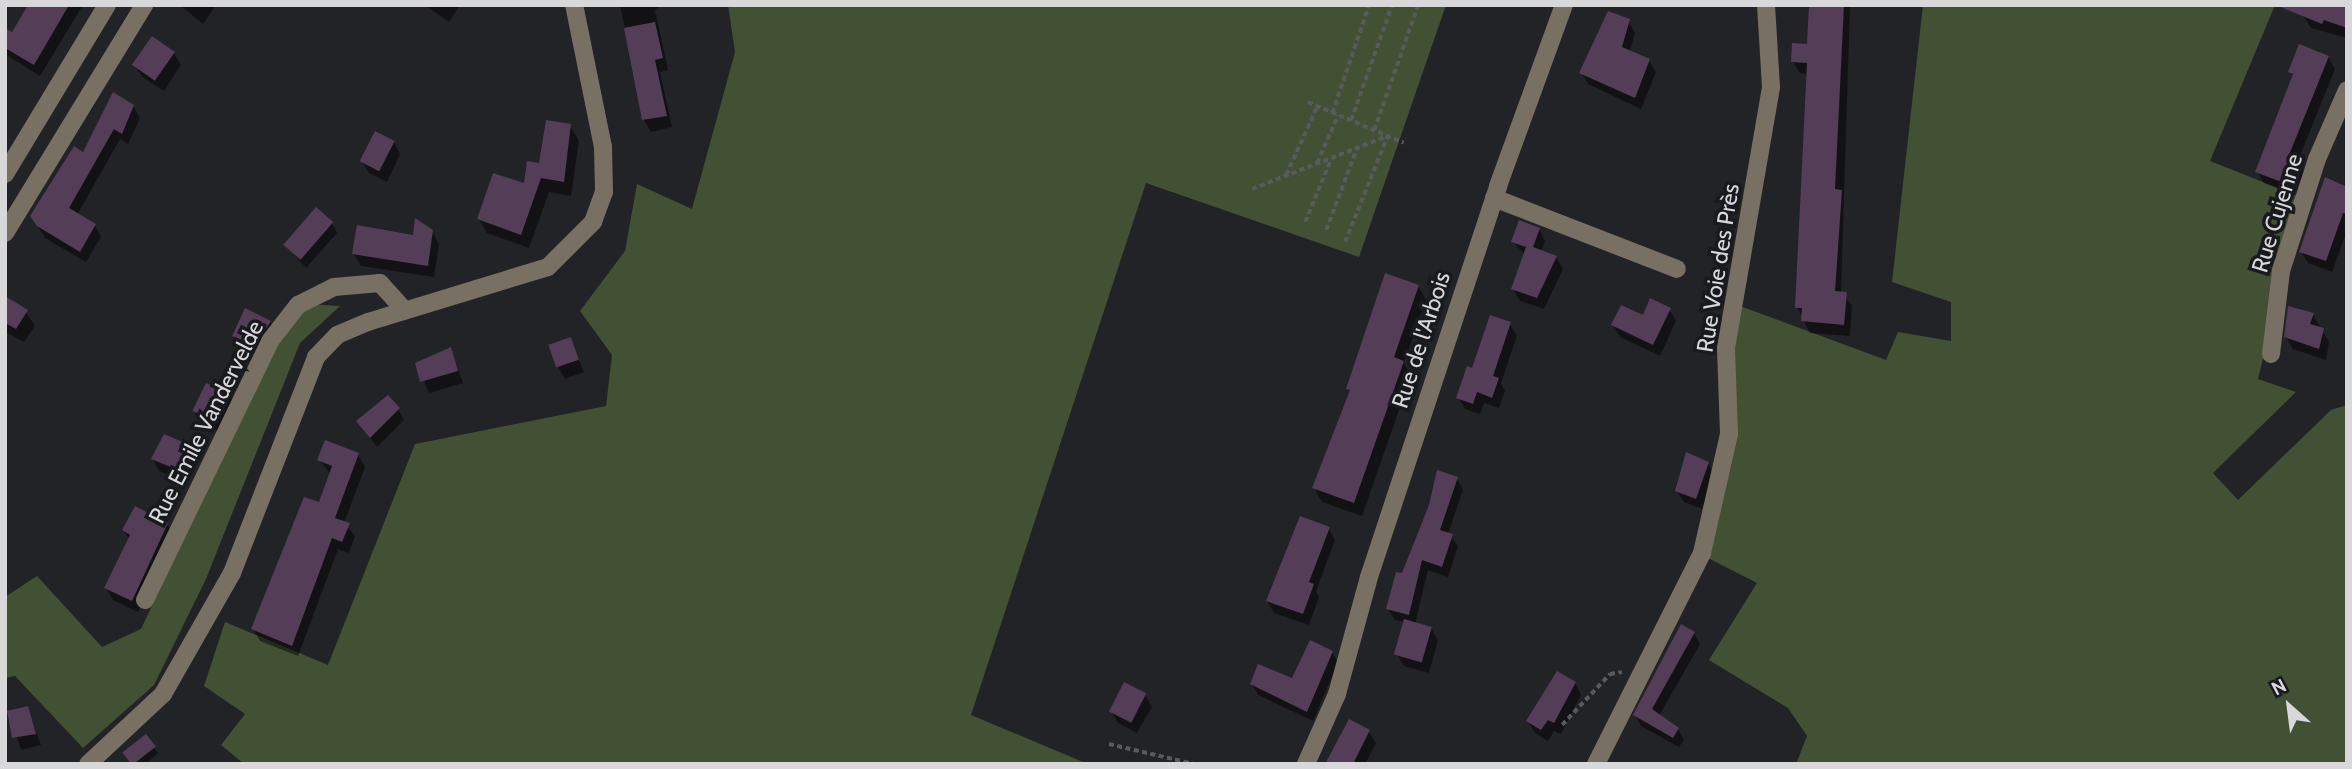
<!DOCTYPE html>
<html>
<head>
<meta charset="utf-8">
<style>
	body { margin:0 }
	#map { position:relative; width:2352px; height:769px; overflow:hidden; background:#222327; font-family:Cabin,sans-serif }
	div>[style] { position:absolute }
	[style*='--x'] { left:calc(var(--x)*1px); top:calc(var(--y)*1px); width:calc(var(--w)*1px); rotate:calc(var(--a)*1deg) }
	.green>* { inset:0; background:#425033 }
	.shadow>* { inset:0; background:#0007 }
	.building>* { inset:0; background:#543d57; transform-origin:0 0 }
	.path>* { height:3.5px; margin-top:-1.75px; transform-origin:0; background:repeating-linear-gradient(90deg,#595a5e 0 5px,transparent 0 8.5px) }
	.minor>* { height:18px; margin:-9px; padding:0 9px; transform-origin:9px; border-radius:9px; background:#787062 }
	span { translate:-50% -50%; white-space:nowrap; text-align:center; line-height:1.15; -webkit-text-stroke:7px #191a1d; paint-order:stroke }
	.street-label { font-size:23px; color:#d8d8db }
	.frame { position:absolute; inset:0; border:7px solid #d8d8db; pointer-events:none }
	.north { position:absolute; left:2254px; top:671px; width:70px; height:70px; -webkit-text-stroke:5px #191a1d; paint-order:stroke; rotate:332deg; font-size:19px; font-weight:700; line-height:28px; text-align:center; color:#d8d8db }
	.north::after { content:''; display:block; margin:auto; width:24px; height:32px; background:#d8d8db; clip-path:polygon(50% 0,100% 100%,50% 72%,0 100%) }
</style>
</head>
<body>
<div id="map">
	<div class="green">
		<i style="clip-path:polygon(728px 5px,1446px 5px,1359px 257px,1146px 183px,971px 715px,1088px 764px,244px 764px,221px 745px,245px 714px,204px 686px,225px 622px,328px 665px,415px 444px,606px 406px,612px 355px,580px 311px,625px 251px,637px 184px,692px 209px,735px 52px)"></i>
		<i style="clip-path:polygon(1923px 5px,2275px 5px,2210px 161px,2303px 198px,2258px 379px,2296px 392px,2213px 473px,2238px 500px,2331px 410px,2347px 405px,2347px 764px,1796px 764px,1807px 736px,1788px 708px,1709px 660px,1757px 583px,1706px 557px,1740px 306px,1886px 360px,1898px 332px,1951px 341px,1951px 302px,1892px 282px)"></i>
		<i style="clip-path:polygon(308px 304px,340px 306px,300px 343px,206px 579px,154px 685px,83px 748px,15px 676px,5px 678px,5px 597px,37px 576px,102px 647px,141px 629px,284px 328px)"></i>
	</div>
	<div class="shadow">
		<i style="clip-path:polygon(31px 5px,83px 5px,40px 76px,5px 54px,5px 30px,13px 34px)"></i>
		<i style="clip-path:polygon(180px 5px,216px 5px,203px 24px)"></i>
		<i style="clip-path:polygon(425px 5px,460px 5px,449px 22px)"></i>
		<i style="clip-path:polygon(620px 5px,662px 5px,655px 10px,668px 70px,660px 72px,672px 127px,651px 132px,644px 120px)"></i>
		<i style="clip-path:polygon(1809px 5px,1850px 5px,1841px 293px,1852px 305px,1850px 336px,1810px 333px,1797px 307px,1808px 74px,1800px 73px,1793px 62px,1809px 46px)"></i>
		<i style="clip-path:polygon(2308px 5px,2347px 5px,2347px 38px,2311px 28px,2304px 17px)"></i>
		<i style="clip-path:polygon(1628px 21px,1635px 33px,1630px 51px,1649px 60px,1656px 72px,1641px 109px,1588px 84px,1581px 72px)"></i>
		<i style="clip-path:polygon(174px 53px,181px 65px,164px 91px,142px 77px,135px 65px)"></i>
		<i style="clip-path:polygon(2328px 57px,2335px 69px,2298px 161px,2304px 171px,2294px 195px,2264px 183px,2257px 171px,2294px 78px,2290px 72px)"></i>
		<i style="clip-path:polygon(133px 106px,140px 118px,128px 144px,120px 139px,77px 215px,95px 225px,101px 237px,86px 262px,45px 238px,32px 216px,84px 155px)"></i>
		<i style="clip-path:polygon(570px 126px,579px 141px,571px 196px,549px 192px,529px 248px,487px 233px,479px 219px,525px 186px)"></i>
		<i style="clip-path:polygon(394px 142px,400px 154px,387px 182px,369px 173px,362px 162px)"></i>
		<i style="clip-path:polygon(2347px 188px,2347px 231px,2332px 272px,2308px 263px,2301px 252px)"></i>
		<i style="clip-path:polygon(332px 223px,337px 233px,306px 268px,285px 244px)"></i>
		<i style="clip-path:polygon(1539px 229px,1545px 241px,1541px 252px,1556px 257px,1563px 269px,1544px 309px,1520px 301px,1513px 289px,1525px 255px,1513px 242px)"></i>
		<i style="clip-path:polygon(432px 231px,439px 244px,434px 277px,361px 266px,354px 254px)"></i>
		<i style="clip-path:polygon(1418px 286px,1426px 300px,1404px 363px,1411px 376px,1362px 516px,1322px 502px,1314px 488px,1351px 393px,1348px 389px)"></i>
		<i style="clip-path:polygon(5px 296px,26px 312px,35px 326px,24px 342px,5px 332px)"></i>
		<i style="clip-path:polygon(1669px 309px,1676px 321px,1660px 356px,1620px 337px,1613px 325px)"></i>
		<i style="clip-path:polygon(2313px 315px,2329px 342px,2326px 360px,2293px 349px,2286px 337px)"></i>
		<i style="clip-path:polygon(270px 322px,277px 334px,262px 357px,241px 347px,234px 336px)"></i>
		<i style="clip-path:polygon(1510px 324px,1517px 336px,1501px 383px,1505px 391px,1499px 408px,1484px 403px,1480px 414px,1465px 409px,1458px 397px)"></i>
		<i style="clip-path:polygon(570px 339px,584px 372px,565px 379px,558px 367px)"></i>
		<i style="clip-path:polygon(450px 349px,463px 383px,429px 393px,417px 364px)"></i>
		<i style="clip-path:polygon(230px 396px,237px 408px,224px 434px,201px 423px,194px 411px)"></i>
		<i style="clip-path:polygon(398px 409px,404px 420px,377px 447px,359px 421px)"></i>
		<i style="clip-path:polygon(190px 447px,197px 459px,185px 481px,159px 471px,153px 459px)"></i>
		<i style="clip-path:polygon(358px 455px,365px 467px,344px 523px,355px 536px,349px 553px,338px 549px,298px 656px,260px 641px,253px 629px,320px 504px,331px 474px,319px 460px)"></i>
		<i style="clip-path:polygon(1708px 463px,1714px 475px,1702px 509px,1684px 502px,1677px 491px)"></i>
		<i style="clip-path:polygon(1457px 479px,1463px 490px,1448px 534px,1458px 546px,1448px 577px,1428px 570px,1415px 624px,1431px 628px,1438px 640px,1429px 673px,1404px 666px,1397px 654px,1405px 622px,1395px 620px,1388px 609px)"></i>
		<i style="clip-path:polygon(167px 524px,174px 536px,138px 612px,113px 600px,106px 588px,129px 540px,124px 530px)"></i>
		<i style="clip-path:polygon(1329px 529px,1335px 540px,1316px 591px,1319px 597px,1309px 625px,1274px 613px,1267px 601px)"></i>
		<i style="clip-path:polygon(1694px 633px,1700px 644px,1659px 716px,1678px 729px,1684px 740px,1679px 747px,1641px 726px,1635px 715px)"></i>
		<i style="clip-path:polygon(1332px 652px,1338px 662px,1313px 721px,1258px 695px,1252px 684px,1293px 681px)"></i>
		<i style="clip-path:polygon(1575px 683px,1581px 695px,1561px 734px,1554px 731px,1548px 741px,1535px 733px,1528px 721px)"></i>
		<i style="clip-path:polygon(1145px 695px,1152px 707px,1137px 733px,1118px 723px,1111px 711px)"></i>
		<i style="clip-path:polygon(27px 708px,41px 745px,21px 750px,9px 712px)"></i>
		<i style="clip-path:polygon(1350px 721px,1369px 732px,1376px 743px,1365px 764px,1328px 764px)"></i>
		<i style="clip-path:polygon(145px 737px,158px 753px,145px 764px,133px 764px)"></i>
	</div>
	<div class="building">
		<i style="clip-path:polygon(28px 5px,69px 5px,34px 65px,5px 48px,5px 28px,12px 32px)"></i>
		<i style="clip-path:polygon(1809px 5px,1844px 5px,1835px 189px,1842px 190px,1835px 291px,1847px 292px,1844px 325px,1801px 321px,1802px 308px,1795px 308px,1807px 63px,1791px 62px,1792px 43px,1807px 44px)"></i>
		<i style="clip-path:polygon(2276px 5px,2347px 5px,2347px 28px,2324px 20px,2322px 24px)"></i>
		<i style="clip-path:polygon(1608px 11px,1630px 19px,1622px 47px,1650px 59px,1635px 98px,1579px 73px)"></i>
		<i style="clip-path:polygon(655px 22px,663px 58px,655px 60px,667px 116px,642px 120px,624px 28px)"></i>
		<i style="left:152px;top:36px;width:28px;height:35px;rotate:35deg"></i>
		<i style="clip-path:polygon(2299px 44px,2329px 56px,2289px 155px,2298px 158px,2287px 184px,2255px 172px,2293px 74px,2288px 72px)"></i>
		<i style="clip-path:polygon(113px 92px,134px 105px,122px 134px,114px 129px,69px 208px,96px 224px,80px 252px,37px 226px,30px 216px,74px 146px,83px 152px)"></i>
		<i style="clip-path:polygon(546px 120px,571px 124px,564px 182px,541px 178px,521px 235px,477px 219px,493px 173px,524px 183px,527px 161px,539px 163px)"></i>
		<i style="left:375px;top:131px;width:22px;height:34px;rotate:27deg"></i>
		<i style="clip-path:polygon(2325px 177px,2347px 187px,2347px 214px,2343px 213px,2326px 261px,2299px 252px)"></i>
		<i style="left:316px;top:207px;width:23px;height:50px;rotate:41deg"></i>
		<i style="clip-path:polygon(415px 218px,433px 230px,428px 266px,352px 254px,357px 225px,413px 235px)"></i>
		<i style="clip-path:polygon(1519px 220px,1540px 228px,1533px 247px,1557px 256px,1537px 298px,1511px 289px,1526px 247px,1511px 242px)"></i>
		<i style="clip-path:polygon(1385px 273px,1419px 285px,1394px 357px,1404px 361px,1354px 503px,1312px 488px,1350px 390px,1346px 389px)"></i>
		<i style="clip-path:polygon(5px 296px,28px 310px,16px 329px,5px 323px)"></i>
		<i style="clip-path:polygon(1650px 298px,1671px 308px,1653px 345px,1611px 325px,1621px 305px,1643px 315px)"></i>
		<i style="clip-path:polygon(2288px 306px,2314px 313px,2310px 324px,2324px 328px,2319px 349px,2284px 337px)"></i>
		<i style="clip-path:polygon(245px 308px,271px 321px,255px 346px,232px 336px)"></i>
		<i style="clip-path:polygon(1490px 315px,1511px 322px,1493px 376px,1499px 378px,1492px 398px,1477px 392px,1473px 404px,1456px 398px,1467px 366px,1472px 368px)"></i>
		<i style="left:571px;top:337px;width:24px;height:24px;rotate:71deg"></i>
		<i style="clip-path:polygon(451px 347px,458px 371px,420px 382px,415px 363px)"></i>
		<i style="left:206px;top:383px;width:28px;height:31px;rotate:26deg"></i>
		<i style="clip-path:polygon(388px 395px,400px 408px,370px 438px,356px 421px)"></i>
		<i style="clip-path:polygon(164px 434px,192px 446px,178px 470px,151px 459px)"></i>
		<i style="clip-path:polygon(325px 440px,359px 453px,335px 518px,350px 523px,342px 542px,332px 538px,292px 646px,251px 629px,304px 497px,319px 502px,332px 466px,317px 460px)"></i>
		<i style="clip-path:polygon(1686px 452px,1709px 462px,1696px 499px,1675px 491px)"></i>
		<i style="clip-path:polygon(1437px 470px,1458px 477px,1440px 530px,1453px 534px,1442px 567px,1422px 560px,1409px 615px,1386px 609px,1396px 572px,1402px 573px,1429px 505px)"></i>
		<i style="clip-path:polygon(135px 506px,168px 523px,132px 601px,104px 588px,130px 535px,122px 530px)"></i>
		<i style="clip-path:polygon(1300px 516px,1330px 527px,1309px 582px,1314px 584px,1303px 614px,1266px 601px)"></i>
		<i style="left:1404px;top:619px;width:29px;height:37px;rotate:16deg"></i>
		<i style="clip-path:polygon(1681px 624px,1695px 632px,1652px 709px,1679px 728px,1673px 738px,1633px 715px)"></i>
		<i style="clip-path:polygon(1310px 640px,1333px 651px,1307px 712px,1250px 684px,1258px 664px,1292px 678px)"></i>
		<i style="clip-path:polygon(1557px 671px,1576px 682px,1554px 723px,1548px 720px,1541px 730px,1526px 721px)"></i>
		<i style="left:1124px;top:682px;width:25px;height:33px;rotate:27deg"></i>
		<i style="clip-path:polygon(28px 706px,36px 734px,12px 738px,7px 711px)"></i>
		<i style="clip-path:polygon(1349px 719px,1370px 730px,1353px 764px,1325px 764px)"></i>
		<i style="left:146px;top:734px;width:16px;height:30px;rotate:52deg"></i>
	</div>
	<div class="path">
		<i style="--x:1308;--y:102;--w:104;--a:23.1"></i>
		<i style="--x:1332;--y:113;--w:114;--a:-71.1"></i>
		<i style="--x:1351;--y:120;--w:122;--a:-70.4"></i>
		<i style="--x:1374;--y:130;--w:133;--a:-70.6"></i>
		<i style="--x:1317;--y:163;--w:52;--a:-66.4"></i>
		<i style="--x:1286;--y:175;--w:75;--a:-65.5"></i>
		<i style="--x:1252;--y:189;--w:145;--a:-21.4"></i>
		<i style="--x:1305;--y:222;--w:68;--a:-67.6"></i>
		<i style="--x:1326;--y:230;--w:88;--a:-69.3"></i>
		<i style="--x:1345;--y:242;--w:113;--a:-68.2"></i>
		<i style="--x:1562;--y:725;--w:70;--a:-46.7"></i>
		<i style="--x:1610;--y:674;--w:12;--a:-9"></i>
		<i style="--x:1109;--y:744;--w:87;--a:13.2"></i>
	</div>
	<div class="minor">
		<i style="--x:5;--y:174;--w:197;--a:-58.9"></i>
		<i style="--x:1494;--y:198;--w:196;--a:21.2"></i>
		<i style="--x:5;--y:233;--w:267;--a:-58.6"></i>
		<i style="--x:2271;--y:354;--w:84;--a:-83.1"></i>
		<i style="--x:2281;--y:271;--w:118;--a:-72.2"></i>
		<i style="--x:2317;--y:159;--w:75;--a:-66.5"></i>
		<i style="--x:145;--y:600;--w:288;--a:-64.2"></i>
		<i style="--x:270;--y:341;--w:46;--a:-52.1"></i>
		<i style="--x:298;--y:305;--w:40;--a:-26.6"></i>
		<i style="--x:334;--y:287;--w:46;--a:-5"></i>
		<i style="--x:380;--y:283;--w:36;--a:48"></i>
		<i style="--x:88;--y:764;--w:103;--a:-43"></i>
		<i style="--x:163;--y:694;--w:139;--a:-60.3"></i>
		<i style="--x:232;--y:573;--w:232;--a:-68.7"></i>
		<i style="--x:316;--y:357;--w:30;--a:-46"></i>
		<i style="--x:337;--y:335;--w:34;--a:-23"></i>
		<i style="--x:368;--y:322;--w:188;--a:-17"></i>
		<i style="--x:548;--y:267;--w:64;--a:-45"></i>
		<i style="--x:593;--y:222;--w:32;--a:-70"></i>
		<i style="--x:604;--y:192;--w:45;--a:-91.3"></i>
		<i style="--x:603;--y:147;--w:145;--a:-101.5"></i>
		<i style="--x:1306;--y:764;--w:77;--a:-66.1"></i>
		<i style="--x:1337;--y:694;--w:121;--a:-74.7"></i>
		<i style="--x:1369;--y:577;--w:412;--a:-71.7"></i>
		<i style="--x:1498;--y:186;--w:193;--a:-70"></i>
		<i style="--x:1596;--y:764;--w:236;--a:-63.3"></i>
		<i style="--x:1702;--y:553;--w:122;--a:-77.2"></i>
		<i style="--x:1729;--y:434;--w:86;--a:-92"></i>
		<i style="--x:1726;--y:348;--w:265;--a:-80.2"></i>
		<i style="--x:1771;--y:87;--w:82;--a:-93.5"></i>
	</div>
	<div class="street-label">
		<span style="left:2277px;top:213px;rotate:-73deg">Rue Cujenne</span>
		<span style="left:1718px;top:268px;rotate:-81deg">Rue Voie des Près</span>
		<span style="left:1421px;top:340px;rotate:-72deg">Rue de l'Arbois</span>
		<span style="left:206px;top:422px;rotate:-63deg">Rue Emile Vandervelde</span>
	</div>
	<div class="frame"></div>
	<div class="north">N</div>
</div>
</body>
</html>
